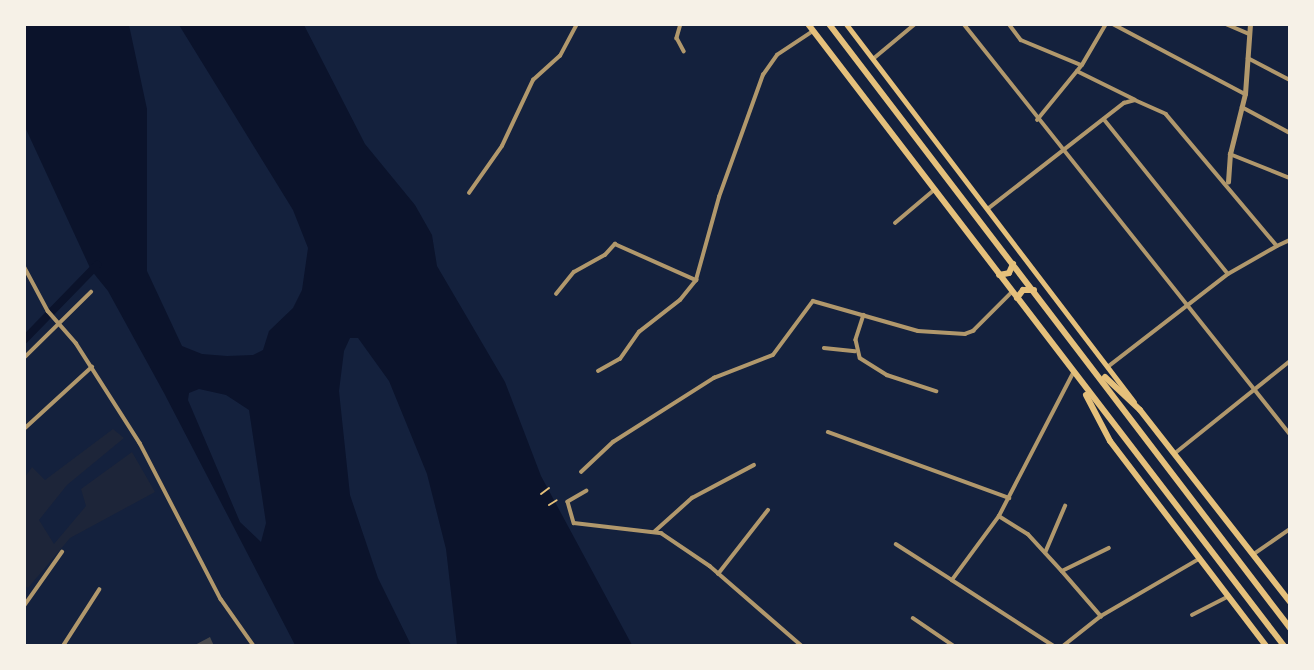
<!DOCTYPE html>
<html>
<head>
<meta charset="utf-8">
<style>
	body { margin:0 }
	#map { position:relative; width:1314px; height:670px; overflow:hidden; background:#14213d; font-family:Manrope,sans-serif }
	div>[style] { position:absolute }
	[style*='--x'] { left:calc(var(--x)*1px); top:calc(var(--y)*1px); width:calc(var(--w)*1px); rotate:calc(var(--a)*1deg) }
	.green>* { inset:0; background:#1d2539 }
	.water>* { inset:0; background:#0b132b }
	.canal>* { height:8px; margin:-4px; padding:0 4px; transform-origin:4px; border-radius:4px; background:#0b132b }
	.building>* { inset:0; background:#48494c }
	.path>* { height:2px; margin:-1px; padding:0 1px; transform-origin:1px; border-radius:1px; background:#e5c07b }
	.minor>* { height:3.5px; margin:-1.75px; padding:0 1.75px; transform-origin:1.75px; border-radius:1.75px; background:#b1986c }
	.tertiary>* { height:4.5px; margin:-2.25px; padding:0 2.25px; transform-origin:2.25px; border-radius:2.25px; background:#b1986c }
	.secondary>* { height:5px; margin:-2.5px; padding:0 2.5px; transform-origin:2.5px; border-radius:2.5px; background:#e5c07b }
	.trunk>* { height:6px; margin:-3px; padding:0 3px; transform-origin:3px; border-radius:3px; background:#e5c07b }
	span { translate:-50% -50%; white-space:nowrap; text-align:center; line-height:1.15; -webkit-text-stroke:7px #f6f1e7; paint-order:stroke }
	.frame { position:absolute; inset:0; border:26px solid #f6f1e7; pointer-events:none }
</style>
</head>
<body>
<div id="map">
	<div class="green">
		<i style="clip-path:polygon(113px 429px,124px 438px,67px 485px,39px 520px,54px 544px,86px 506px,81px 489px,132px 452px,155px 492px,70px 538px,28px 588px,25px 586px,25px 477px,32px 467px,45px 480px)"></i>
	</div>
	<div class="water">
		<i style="clip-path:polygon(evenodd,24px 25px,129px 25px,147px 109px,147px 271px,182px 346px,202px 354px,227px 356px,253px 355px,263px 350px,269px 331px,293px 308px,302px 290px,308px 248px,293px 210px,179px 25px,304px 25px,365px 144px,415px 205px,432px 235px,437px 266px,505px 382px,541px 476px,632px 645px,457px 645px,446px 549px,427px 474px,389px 381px,358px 338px,350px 338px,344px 351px,339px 391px,350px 495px,378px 578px,411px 645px,295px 645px,164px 393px,108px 291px,91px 270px,25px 127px,24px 25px,199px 389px,226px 395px,249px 410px,266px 523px,261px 542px,240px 522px,188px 400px,189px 393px,199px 389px)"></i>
	</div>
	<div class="canal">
		<i style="--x:24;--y:340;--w:105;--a:-45.8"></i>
	</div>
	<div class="building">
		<i style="clip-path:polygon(210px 637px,214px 646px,193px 646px)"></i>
	</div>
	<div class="path">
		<i style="--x:541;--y:494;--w:10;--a:-37"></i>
		<i style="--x:549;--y:505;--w:9;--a:-32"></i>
	</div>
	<div class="minor">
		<i style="--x:681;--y:24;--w:15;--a:106"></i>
		<i style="--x:677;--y:38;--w:15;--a:62"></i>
		<i style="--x:964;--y:24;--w:524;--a:51.51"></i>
		<i style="--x:1009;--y:24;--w:20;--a:53"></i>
		<i style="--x:1021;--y:40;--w:65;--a:22.6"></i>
		<i style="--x:1113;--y:24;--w:149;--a:27.9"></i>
		<i style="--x:1226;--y:24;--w:26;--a:23"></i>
		<i style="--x:1248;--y:58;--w:47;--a:27.6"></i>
		<i style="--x:873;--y:59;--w:55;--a:-39.8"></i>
		<i style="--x:1077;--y:71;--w:64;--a:26.2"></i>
		<i style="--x:1242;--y:107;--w:55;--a:28.4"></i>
		<i style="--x:1104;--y:119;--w:198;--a:51.3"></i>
		<i style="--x:1037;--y:120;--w:71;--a:-50.7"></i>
		<i style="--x:1082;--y:65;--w:48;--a:-59.7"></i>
		<i style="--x:1230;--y:154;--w:65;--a:21.8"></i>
		<i style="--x:469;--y:193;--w:57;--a:-54.9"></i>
		<i style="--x:502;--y:146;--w:73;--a:-64.8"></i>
		<i style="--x:533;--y:80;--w:36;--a:-42"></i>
		<i style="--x:560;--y:56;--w:36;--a:-62"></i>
		<i style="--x:989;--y:208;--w:171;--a:-37.9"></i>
		<i style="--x:1124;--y:103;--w:11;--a:-15"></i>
		<i style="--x:1135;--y:100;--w:34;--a:24"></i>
		<i style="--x:1166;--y:114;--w:172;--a:49.9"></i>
		<i style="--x:1277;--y:246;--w:14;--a:-25"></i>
		<i style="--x:895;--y:223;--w:51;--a:-40.2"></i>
		<i style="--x:24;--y:266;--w:51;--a:61.9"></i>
		<i style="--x:48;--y:311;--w:43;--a:48.8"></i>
		<i style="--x:76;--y:343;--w:119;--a:57.4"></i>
		<i style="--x:140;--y:443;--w:176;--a:62.6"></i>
		<i style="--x:221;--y:599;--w:57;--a:54.9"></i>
		<i style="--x:556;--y:294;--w:28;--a:-51"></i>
		<i style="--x:574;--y:272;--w:35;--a:-29"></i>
		<i style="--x:605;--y:255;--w:15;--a:-48"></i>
		<i style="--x:615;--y:244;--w:89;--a:24"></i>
		<i style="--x:864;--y:315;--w:26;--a:108"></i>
		<i style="--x:856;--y:340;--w:18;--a:77"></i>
		<i style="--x:860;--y:358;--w:32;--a:32"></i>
		<i style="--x:887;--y:375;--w:52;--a:18.1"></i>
		<i style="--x:824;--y:348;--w:31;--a:6"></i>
		<i style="--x:24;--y:358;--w:94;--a:-44.6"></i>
		<i style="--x:1109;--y:366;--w:150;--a:-37.7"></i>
		<i style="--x:1228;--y:274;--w:56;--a:-29.7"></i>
		<i style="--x:598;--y:371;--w:25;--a:-29"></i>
		<i style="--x:620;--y:359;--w:33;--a:-55"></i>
		<i style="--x:639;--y:332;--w:52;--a:-38"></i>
		<i style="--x:680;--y:300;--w:26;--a:-51"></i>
		<i style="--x:696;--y:280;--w:86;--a:-74.5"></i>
		<i style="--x:719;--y:197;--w:130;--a:-70.2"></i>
		<i style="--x:763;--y:75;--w:24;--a:-55"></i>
		<i style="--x:777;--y:55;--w:43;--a:-33.7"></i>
		<i style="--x:24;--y:429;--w:92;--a:-42.4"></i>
		<i style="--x:828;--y:432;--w:193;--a:20"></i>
		<i style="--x:1174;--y:454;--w:149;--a:-38.7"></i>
		<i style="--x:581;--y:472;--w:44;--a:-43.2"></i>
		<i style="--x:613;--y:442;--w:120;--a:-32.4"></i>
		<i style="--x:714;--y:378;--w:63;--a:-21.3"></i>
		<i style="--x:773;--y:355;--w:67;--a:-53.5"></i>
		<i style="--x:813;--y:301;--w:109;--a:15.9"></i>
		<i style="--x:918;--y:331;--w:47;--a:3.7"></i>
		<i style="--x:965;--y:334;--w:9;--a:-21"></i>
		<i style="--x:973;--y:331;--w:55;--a:-45"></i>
		<i style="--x:587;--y:491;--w:22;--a:150"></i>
		<i style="--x:568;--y:502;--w:22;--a:74"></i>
		<i style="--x:574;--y:523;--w:88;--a:6.6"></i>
		<i style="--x:661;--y:533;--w:59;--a:34"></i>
		<i style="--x:710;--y:566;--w:122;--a:41"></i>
		<i style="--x:999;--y:516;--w:34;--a:32"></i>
		<i style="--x:1028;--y:534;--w:50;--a:47.4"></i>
		<i style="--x:1062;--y:571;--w:52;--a:-26.1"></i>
		<i style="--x:654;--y:532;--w:51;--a:-41.8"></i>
		<i style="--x:692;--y:498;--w:70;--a:-28"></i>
		<i style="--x:896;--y:544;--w:67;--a:32.7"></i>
		<i style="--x:952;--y:580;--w:79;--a:-53.7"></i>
		<i style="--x:999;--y:516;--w:161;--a:-62.6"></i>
		<i style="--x:1045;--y:553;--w:51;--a:-66.9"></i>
		<i style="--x:1254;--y:554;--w:44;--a:-34.8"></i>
		<i style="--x:1062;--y:571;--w:60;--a:49.1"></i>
		<i style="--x:718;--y:574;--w:81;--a:-52"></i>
		<i style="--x:952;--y:580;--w:121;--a:32.9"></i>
		<i style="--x:24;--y:606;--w:66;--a:-54.9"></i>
		<i style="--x:1192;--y:615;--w:39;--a:-27"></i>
		<i style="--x:913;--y:618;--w:50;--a:34.3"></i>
		<i style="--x:63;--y:646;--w:67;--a:-57.3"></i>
		<i style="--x:1063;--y:646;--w:48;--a:-38.3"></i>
		<i style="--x:1101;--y:616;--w:113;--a:-30.2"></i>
	</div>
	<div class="tertiary">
		<i style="--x:1228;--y:182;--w:28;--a:-86"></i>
		<i style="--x:1230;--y:154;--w:62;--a:-76"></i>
		<i style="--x:1245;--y:94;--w:70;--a:-85.9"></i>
	</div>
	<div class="secondary">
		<i style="--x:846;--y:24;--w:475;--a:52.7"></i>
	</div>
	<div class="trunk">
		<i style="--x:808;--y:24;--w:783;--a:52.57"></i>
		<i style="--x:829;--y:24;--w:760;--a:52.65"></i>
		<i style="--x:999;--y:275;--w:10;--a:-11"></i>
		<i style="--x:1009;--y:273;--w:10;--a:-66"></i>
		<i style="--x:1017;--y:298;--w:10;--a:-53"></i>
		<i style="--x:1023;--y:290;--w:11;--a:0"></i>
		<i style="--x:1105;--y:377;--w:48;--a:43.3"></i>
		<i style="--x:1140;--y:410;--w:244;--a:52"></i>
		<i style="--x:1086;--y:395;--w:52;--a:62.4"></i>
		<i style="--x:1110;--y:441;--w:258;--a:52.7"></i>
	</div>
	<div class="frame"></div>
</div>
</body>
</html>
